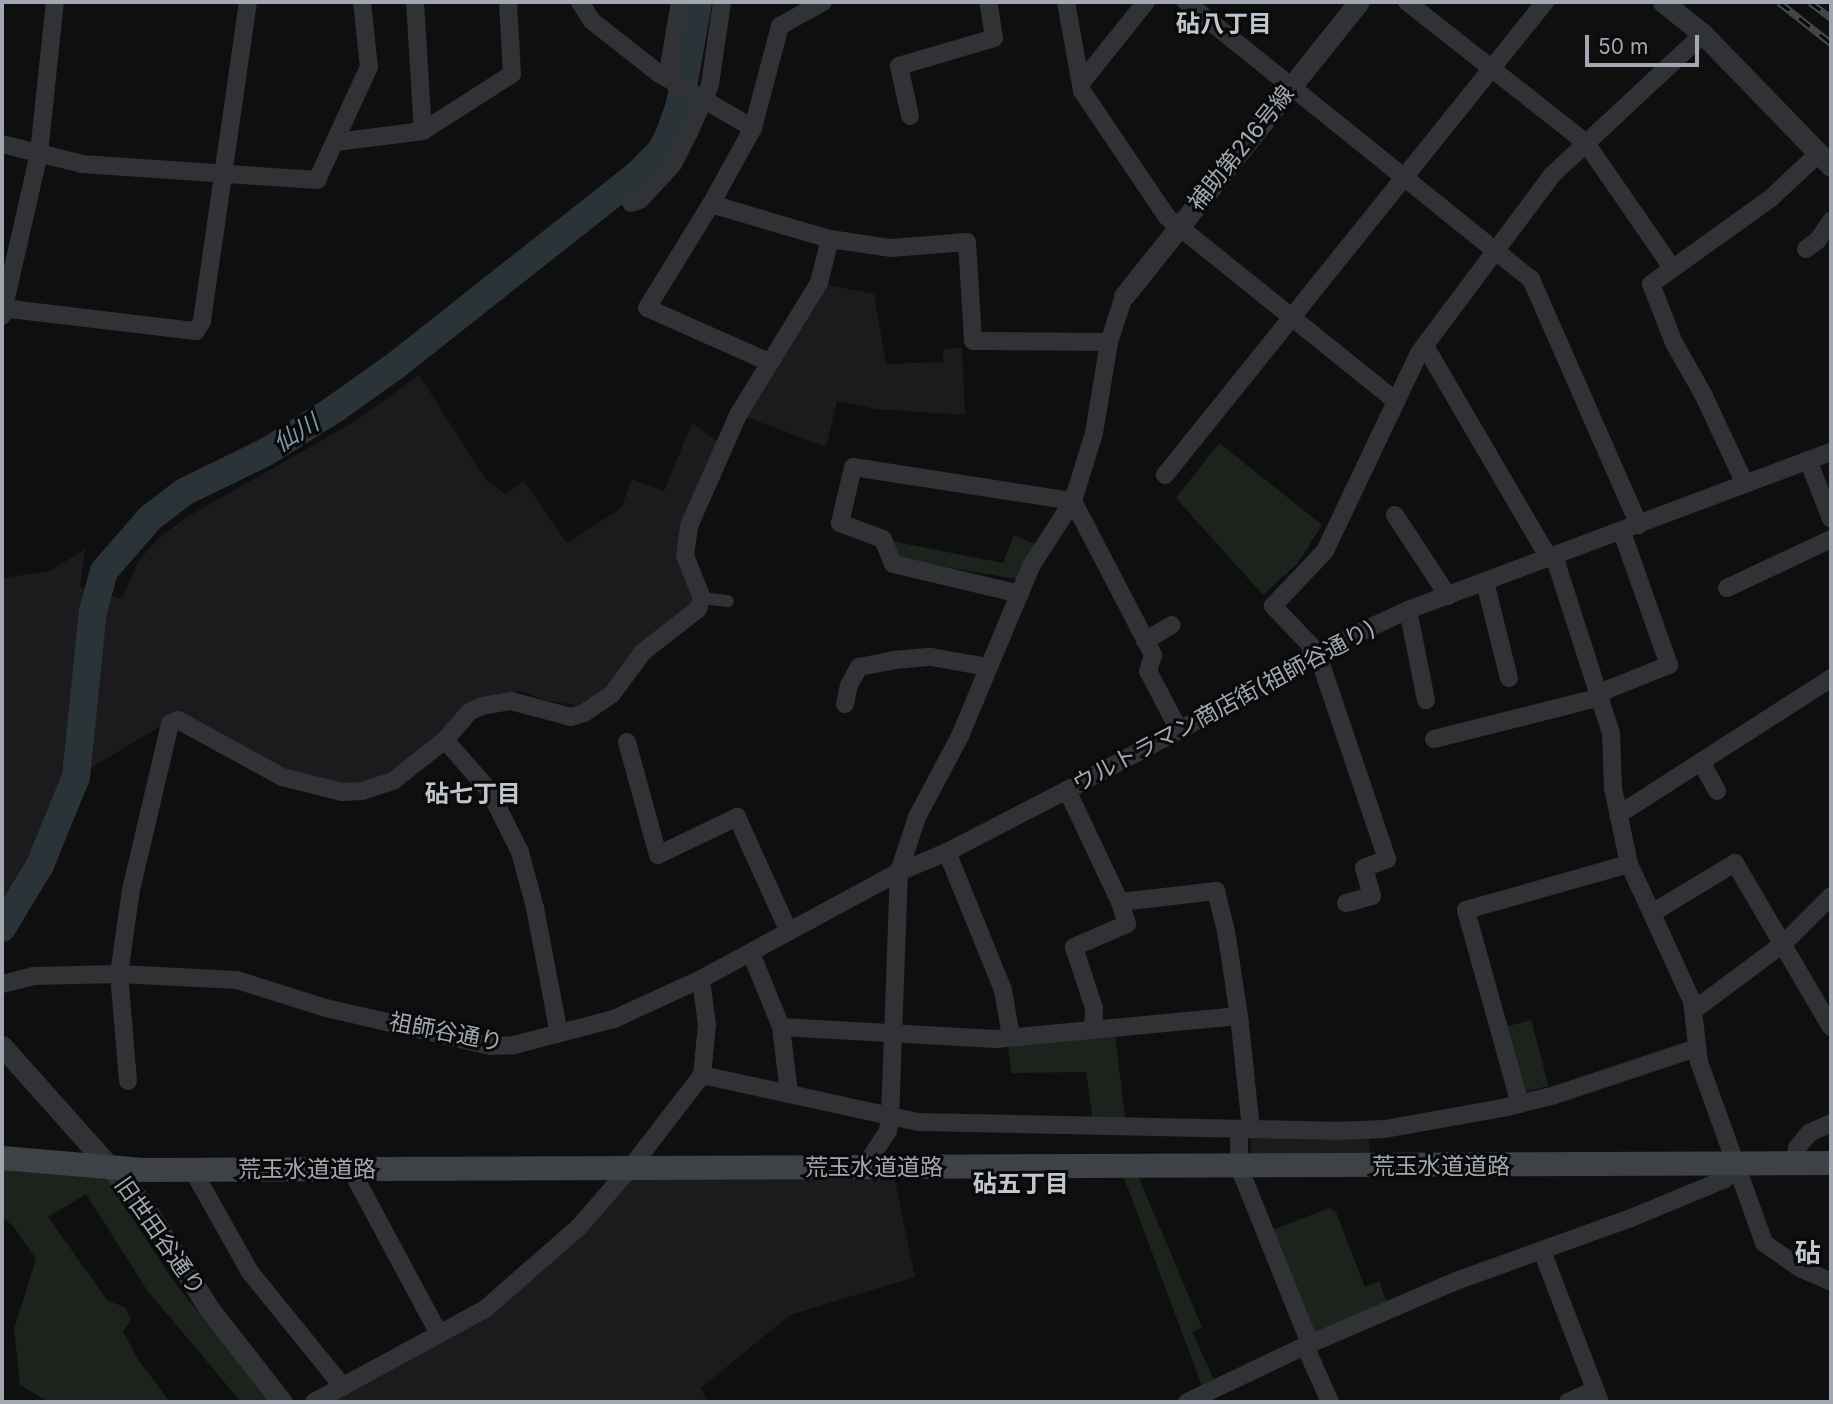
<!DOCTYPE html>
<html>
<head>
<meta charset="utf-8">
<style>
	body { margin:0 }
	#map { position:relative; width:1833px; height:1404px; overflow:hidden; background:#0f0f10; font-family:Inter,"Noto Sans JP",sans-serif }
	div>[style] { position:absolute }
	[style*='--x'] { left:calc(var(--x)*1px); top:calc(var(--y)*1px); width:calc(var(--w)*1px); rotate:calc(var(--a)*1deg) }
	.built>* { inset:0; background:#1b1b1d; transform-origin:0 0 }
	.green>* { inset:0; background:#1c231c; transform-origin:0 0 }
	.river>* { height:28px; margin:-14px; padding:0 14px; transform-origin:14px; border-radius:14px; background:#293338 }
	.pedestrian>* { height:12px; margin:-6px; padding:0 6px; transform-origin:6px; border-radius:6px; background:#303235 }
	.minor>* { height:18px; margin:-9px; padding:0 9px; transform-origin:9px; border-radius:9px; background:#303235 }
	.tertiary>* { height:21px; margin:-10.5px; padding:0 10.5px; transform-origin:10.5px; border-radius:10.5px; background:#303235 }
	.secondary>* { height:24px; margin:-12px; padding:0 12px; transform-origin:12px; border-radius:12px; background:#3e4145 }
	.rail>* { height:7px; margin-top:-3.5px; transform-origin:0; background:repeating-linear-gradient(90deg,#0a0a0b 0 13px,#474a4e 0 26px); box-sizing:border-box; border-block:2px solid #474a4e }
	span { translate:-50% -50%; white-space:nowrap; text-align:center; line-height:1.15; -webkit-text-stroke:6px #0a0a0b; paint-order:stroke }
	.street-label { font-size:23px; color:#a1a8b1 }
	.neighbourhood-label { font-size:24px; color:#c1c6cd; font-weight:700 }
	.water-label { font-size:24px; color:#789aab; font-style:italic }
	.quarter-label { font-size:26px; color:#c1c6cd; font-weight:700 }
	.frame { position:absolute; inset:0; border:4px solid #a1a8b1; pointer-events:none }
	.scale { position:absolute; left:1585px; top:35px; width:114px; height:32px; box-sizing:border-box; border:4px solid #a1a8b1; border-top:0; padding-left:9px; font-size:21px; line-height:24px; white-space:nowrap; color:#a1a8b1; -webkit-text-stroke:5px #0a0a0b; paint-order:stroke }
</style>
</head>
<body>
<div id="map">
	<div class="built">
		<i style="clip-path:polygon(823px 284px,874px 294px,886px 364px,943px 362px,943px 349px,962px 348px,965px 415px,876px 409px,837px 401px,826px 447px,743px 416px)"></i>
		<i style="clip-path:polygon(419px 375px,486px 480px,505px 494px,524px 481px,567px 543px,621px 508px,632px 479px,664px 491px,692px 423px,721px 444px,686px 526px,697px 597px,610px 689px,584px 707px,544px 700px,522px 691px,490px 696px,385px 780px,347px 787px,287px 772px,181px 714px,57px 788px,36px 848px,9px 907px,2px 914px,2px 578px,50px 571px,85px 549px,80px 587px,122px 599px,138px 561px,160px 537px,187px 517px,354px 422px)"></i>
		<i style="left:1369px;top:1133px;width:27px;height:119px;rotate:88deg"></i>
		<i style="clip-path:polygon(633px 1171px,894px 1176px,915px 1277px,790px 1315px,701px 1388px,708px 1402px,326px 1402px,487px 1315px)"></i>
	</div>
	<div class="green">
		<i style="clip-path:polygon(1219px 443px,1322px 525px,1298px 563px,1263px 595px,1176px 498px)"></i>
		<i style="clip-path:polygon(1014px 535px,1035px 544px,1017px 579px,897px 559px,891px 541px,1003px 563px)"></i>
		<i style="left:1531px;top:1020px;width:68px;height:29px;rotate:75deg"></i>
		<i style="clip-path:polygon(1115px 1036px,1126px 1123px,1093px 1121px,1086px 1072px,1011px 1073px,1008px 1045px)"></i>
		<i style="clip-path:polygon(2px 1166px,104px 1174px,172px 1279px,270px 1402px,241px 1402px,147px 1290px,86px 1194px,48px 1217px,108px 1301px,125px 1307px,131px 1320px,123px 1331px,137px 1358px,170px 1402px,49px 1402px,20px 1385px,14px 1329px,36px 1259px,14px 1227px,2px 1217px)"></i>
		<i style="clip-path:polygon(1123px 1175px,1138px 1176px,1202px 1327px,1192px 1332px,1215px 1382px,1202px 1386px)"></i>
		<i style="clip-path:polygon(1329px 1208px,1336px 1212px,1365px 1287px,1379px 1281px,1387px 1304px,1315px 1337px,1270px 1231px)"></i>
	</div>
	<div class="river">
		<i style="--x:2;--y:928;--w:74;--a:-58.9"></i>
		<i style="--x:40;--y:865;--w:95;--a:-67.8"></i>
		<i style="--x:76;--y:777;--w:167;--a:-84.2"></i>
		<i style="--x:93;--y:611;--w:41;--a:-74.6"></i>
		<i style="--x:104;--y:571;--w:70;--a:-49"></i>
		<i style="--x:150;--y:518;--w:43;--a:-37.4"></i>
		<i style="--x:184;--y:492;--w:91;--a:-26"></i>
		<i style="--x:266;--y:452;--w:79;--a:-32.1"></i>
		<i style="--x:333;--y:410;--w:76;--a:-35.4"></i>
		<i style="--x:395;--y:366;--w:307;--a:-38.3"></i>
		<i style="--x:636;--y:176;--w:35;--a:-45"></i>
		<i style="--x:661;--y:151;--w:20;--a:-63"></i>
		<i style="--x:670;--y:133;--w:31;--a:-71"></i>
		<i style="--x:680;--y:104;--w:104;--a:-80"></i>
	</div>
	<div class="pedestrian">
		<i style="--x:702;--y:598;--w:26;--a:7"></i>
	</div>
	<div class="minor">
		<i style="--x:415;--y:2;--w:129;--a:86.5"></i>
		<i style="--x:580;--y:2;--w:22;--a:58"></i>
		<i style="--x:592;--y:21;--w:84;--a:38.2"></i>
		<i style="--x:658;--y:73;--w:110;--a:30.1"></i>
		<i style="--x:1066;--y:2;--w:90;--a:79.8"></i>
		<i style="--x:1082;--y:91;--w:152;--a:56"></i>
		<i style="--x:1167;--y:217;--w:294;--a:38.8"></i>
		<i style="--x:1186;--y:2;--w:442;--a:38.8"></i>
		<i style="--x:1531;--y:279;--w:269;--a:66.3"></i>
		<i style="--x:1407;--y:2;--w:228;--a:38.2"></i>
		<i style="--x:1586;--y:143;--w:153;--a:55.4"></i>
		<i style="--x:667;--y:78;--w:77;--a:-80.3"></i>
		<i style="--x:1081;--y:83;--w:104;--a:-51.3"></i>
		<i style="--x:910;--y:116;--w:51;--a:-102.4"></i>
		<i style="--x:899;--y:66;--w:99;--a:-16.4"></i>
		<i style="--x:994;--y:38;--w:36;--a:-99"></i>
		<i style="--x:336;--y:142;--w:88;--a:-7.2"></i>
		<i style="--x:423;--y:131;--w:106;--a:-32.6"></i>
		<i style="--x:512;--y:74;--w:72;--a:-93.2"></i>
		<i style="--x:2;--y:144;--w:82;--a:14"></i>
		<i style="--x:82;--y:164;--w:236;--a:3.9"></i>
		<i style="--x:317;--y:180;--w:124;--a:-65.3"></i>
		<i style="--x:369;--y:67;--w:65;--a:-96.1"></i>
		<i style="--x:631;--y:203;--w:9;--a:-18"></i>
		<i style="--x:640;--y:200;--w:49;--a:-47.5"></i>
		<i style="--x:673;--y:164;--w:35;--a:-63"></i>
		<i style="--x:689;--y:133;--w:52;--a:-66.4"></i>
		<i style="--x:710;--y:85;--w:84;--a:-81.8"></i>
		<i style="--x:711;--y:204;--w:124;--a:16.4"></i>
		<i style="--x:830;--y:239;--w:62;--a:8.4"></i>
		<i style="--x:891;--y:248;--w:76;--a:-4.5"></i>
		<i style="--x:967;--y:242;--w:99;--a:86.5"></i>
		<i style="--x:973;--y:341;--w:136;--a:0.4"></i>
		<i style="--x:1806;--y:249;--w:15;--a:-37"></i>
		<i style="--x:1818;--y:240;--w:23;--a:-56"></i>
		<i style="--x:2;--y:308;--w:195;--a:6.8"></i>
		<i style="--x:196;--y:331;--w:12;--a:-59"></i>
		<i style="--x:202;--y:321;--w:322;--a:-81.8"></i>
		<i style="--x:2;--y:316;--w:167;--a:-77.2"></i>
		<i style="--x:39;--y:153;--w:152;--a:-84"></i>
		<i style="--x:1425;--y:346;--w:238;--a:59.7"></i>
		<i style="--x:1545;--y:551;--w:18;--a:49"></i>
		<i style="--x:1557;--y:565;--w:176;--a:72.2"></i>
		<i style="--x:1611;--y:733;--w:55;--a:87.9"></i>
		<i style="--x:1613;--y:788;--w:78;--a:78.1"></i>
		<i style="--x:1629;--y:864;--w:151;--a:65.3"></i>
		<i style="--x:1692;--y:1001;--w:61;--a:83.5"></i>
		<i style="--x:1699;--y:1062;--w:192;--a:70.2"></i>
		<i style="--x:1764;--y:1243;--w:44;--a:34.8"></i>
		<i style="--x:1800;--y:1268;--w:34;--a:24"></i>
		<i style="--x:769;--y:362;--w:133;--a:-156.1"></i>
		<i style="--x:647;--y:308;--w:122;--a:-58.4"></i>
		<i style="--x:711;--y:204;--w:87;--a:-61.1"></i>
		<i style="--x:753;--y:128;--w:106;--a:-75.2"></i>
		<i style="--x:780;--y:26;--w:49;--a:-29.2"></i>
		<i style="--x:1808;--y:460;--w:63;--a:68.7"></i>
		<i style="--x:1165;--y:475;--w:607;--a:-51.22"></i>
		<i style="--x:1745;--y:484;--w:99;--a:-115"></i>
		<i style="--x:1703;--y:394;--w:59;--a:-119.6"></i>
		<i style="--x:1674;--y:343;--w:63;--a:-111.3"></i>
		<i style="--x:1651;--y:284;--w:148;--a:-35.6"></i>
		<i style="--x:1771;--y:198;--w:66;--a:-43.2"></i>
		<i style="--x:1395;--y:515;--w:97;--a:56.8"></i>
		<i style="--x:1485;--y:582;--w:99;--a:76"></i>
		<i style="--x:1727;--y:588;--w:115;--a:-25.2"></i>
		<i style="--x:1020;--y:594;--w:130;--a:-166.7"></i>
		<i style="--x:893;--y:564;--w:27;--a:-112"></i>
		<i style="--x:883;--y:539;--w:46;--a:-159.6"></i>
		<i style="--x:840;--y:523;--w:57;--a:-76.9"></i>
		<i style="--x:853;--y:467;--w:223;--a:8.8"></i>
		<i style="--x:1073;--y:501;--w:174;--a:62.5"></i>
		<i style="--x:1153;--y:655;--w:17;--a:107"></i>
		<i style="--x:1148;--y:671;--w:67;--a:62.3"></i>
		<i style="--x:1408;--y:610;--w:92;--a:78.7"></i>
		<i style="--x:1145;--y:641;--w:31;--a:-31"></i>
		<i style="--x:845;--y:704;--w:19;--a:-78"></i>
		<i style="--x:849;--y:685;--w:21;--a:-61"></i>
		<i style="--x:859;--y:667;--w:36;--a:-11"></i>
		<i style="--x:894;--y:660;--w:37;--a:-5"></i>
		<i style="--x:931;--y:657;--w:58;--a:10"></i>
		<i style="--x:1434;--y:739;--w:164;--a:-14.1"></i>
		<i style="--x:1593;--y:699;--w:19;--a:-32"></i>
		<i style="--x:1609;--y:689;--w:65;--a:-21.8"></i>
		<i style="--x:1669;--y:665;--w:141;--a:-109.5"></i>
		<i style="--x:445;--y:740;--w:67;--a:48.7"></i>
		<i style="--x:489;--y:790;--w:69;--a:63.4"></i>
		<i style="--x:520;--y:852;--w:58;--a:75"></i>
		<i style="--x:535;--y:908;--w:128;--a:79.2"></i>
		<i style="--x:627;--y:742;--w:117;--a:74.7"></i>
		<i style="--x:658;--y:855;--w:88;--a:-25.7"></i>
		<i style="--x:737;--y:817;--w:126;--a:65.7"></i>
		<i style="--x:1701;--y:762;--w:33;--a:61"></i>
		<i style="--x:1067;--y:790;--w:124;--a:64.7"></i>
		<i style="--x:1120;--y:902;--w:97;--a:-6.5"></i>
		<i style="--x:1216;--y:891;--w:41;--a:76"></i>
		<i style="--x:1226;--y:931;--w:86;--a:81.3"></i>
		<i style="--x:1239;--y:1016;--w:114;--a:83.9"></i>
		<i style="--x:1618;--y:815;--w:253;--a:-32.7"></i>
		<i style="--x:947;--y:852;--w:149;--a:67.9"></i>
		<i style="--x:1003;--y:990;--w:48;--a:80.3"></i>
		<i style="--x:1346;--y:903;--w:27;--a:-15"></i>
		<i style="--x:1372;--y:896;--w:29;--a:-106"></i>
		<i style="--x:1364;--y:868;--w:25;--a:-21"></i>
		<i style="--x:1387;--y:859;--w:219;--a:-108.7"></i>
		<i style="--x:1317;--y:652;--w:64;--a:-133.7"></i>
		<i style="--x:1273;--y:606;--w:76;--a:-46.6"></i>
		<i style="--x:1325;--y:551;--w:219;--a:-64.6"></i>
		<i style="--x:1419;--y:353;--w:222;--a:-53.2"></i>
		<i style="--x:1552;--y:175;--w:207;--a:-43"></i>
		<i style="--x:1652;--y:913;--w:97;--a:-31.1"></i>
		<i style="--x:1735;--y:863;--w:190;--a:59.7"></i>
		<i style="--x:751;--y:953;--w:80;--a:67.9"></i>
		<i style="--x:781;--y:1027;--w:66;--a:83.1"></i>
		<i style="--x:2;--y:984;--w:32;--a:-14"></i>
		<i style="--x:33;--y:976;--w:86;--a:-1.3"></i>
		<i style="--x:119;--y:974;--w:118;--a:2.9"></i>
		<i style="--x:237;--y:980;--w:93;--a:17.5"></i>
		<i style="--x:326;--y:1008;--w:169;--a:13"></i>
		<i style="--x:491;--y:1046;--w:23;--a:-2"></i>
		<i style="--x:514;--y:1045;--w:103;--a:-14.6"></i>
		<i style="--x:614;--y:1019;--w:96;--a:-24.7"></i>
		<i style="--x:701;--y:979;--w:225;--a:-28.4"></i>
		<i style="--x:899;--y:872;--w:52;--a:-22.6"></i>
		<i style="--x:947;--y:852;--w:135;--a:-27.3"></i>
		<i style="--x:1067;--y:790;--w:248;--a:-28.1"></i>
		<i style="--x:1286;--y:673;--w:37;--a:-34"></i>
		<i style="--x:1317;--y:652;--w:100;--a:-24.8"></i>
		<i style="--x:1408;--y:610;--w:452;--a:-20.5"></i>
		<i style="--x:1694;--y:1010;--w:111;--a:-36.6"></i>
		<i style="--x:1783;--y:944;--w:68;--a:-45"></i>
		<i style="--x:781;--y:1027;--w:215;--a:3.2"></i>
		<i style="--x:996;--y:1039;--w:244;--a:-5.4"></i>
		<i style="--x:1093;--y:1030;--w:22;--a:-87"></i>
		<i style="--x:1094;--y:1008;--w:64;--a:-108.2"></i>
		<i style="--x:1074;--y:947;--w:58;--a:-23.5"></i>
		<i style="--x:1127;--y:924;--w:23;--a:-108"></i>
		<i style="--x:702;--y:1075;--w:221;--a:12.3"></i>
		<i style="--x:918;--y:1122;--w:416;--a:1.2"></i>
		<i style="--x:1334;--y:1131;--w:51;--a:-2.2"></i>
		<i style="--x:1385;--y:1129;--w:124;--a:-10.2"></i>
		<i style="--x:1507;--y:1107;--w:49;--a:-14"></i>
		<i style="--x:1555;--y:1095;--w:149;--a:-18.4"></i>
		<i style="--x:128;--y:1081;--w:107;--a:-94.8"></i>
		<i style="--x:119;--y:974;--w:85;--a:-81.9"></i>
		<i style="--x:131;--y:890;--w:171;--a:-76.8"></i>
		<i style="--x:170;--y:724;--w:9;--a:-27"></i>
		<i style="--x:178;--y:720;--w:119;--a:28.7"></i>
		<i style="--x:282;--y:777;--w:62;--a:14"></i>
		<i style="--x:342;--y:792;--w:20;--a:-3"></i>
		<i style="--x:362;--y:791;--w:33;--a:-18"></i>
		<i style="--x:393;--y:781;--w:66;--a:-38.3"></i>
		<i style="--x:445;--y:740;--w:37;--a:-49"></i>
		<i style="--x:469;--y:712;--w:14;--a:-25"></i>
		<i style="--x:482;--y:706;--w:29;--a:-10"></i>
		<i style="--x:511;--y:701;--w:62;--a:14.9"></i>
		<i style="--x:571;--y:717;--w:14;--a:-17"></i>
		<i style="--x:584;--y:713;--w:34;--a:-34"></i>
		<i style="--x:612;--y:694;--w:52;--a:-53.6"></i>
		<i style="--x:643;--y:652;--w:70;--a:-38"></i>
		<i style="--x:698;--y:609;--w:12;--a:-70"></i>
		<i style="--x:702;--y:598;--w:45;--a:-112"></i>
		<i style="--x:685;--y:556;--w:30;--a:-82"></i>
		<i style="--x:689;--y:526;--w:121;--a:-66.2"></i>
		<i style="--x:738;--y:415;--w:155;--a:-58.5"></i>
		<i style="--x:819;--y:283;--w:45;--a:-76"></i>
		<i style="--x:1520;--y:1104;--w:201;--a:-105.6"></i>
		<i style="--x:1466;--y:910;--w:169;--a:-15.8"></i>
		<i style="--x:1239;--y:1129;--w:38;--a:90"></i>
		<i style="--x:1239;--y:1167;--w:191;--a:68.1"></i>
		<i style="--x:1795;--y:1163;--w:15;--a:-82"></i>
		<i style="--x:1797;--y:1148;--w:19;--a:-51"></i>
		<i style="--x:1809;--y:1133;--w:24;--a:-24"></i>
		<i style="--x:865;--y:1166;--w:42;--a:-56.7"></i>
		<i style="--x:888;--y:1131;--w:14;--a:-82"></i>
		<i style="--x:890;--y:1117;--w:245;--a:-87.9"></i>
		<i style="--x:899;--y:872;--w:58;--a:-71.9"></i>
		<i style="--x:917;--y:817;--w:92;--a:-62"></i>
		<i style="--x:960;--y:736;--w:184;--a:-67.3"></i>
		<i style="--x:1031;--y:566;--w:77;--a:-57.1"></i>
		<i style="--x:1073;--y:501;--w:71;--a:-72.8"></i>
		<i style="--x:1094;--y:433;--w:92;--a:-80.6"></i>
		<i style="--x:1109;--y:342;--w:48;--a:-71.9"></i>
		<i style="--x:192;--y:1169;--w:118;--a:60.6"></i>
		<i style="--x:250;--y:1272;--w:148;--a:51"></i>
		<i style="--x:355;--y:1169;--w:12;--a:81"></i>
		<i style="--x:357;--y:1181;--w:174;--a:61.8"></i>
		<i style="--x:1542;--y:1251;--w:162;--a:69"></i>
		<i style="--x:1305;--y:1346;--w:61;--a:65.9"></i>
		<i style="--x:314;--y:1402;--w:195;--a:-28.5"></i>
		<i style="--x:485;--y:1309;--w:123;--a:-41.1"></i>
		<i style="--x:578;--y:1228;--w:81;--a:-49"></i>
		<i style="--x:631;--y:1167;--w:116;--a:-52.3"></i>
		<i style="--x:702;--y:1075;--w:50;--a:-84.3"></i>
		<i style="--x:707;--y:1025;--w:46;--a:-97.4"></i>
		<i style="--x:1187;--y:1402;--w:123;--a:-25.5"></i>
		<i style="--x:1298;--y:1349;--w:172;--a:-23.3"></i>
		<i style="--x:1456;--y:1281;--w:186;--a:-19.8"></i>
		<i style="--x:1631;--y:1218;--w:102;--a:-22.5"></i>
		<i style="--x:1725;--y:1179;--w:19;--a:-51"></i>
		<i style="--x:1568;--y:1402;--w:30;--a:-24"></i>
	</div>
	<div class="tertiary">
		<i style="--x:1663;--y:2;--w:51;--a:38.7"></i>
		<i style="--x:1703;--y:34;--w:184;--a:45.9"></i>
		<i style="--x:1124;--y:296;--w:376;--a:-51.4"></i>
		<i style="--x:2;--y:1046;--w:210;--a:48.3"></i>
		<i style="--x:142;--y:1203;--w:127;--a:57.6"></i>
		<i style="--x:210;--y:1310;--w:117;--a:52"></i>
	</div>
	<div class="secondary">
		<i style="--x:2;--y:1158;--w:141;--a:4.9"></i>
		<i style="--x:142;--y:1170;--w:1689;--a:-0.24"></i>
	</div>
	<div class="rail">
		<i style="--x:1779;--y:2;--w:66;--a:38.3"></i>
		<i style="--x:1810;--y:2;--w:26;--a:37"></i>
	</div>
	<div class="street-label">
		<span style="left:1241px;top:148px;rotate:-51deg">補助第216号線</span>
		<span style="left:1224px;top:706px;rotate:-28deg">ウルトラマン商店街(祖師谷通り)</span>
		<span style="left:446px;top:1032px;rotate:11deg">祖師谷通り</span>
		<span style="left:1441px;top:1166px">荒玉水道道路</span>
		<span style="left:874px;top:1167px">荒玉水道道路</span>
		<span style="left:307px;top:1169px">荒玉水道道路</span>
		<span style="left:160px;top:1236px;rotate:55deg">旧世田谷通り</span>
	</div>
	<div class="neighbourhood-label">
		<span style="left:1224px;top:24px">砧八丁目</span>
		<span style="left:473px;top:794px">砧七丁目</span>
		<span style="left:1021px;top:1184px">砧五丁目</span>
	</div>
	<div class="water-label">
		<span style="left:296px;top:433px;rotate:-32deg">仙川</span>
	</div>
	<div class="quarter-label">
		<span style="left:1808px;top:1253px">砧</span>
	</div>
	<div class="frame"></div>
	<div class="scale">50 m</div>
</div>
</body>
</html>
